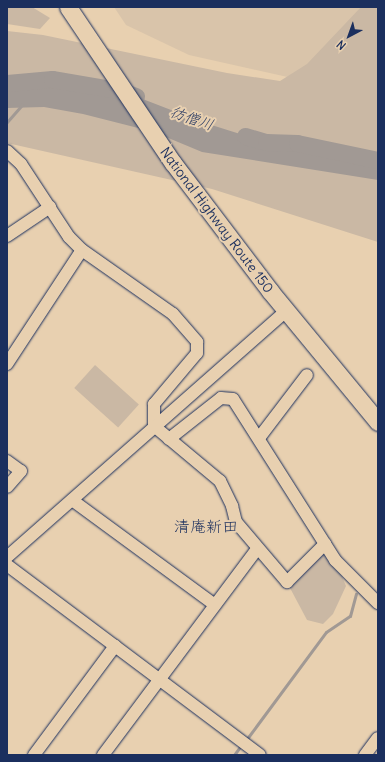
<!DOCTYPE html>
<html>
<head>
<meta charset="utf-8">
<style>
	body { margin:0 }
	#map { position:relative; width:385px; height:762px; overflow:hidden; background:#e8d0b0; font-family:Delius,"Klee One",sans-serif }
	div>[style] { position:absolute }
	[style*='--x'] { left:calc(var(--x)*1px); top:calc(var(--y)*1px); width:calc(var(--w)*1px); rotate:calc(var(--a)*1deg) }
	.built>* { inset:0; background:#d9c4aa }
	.green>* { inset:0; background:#cab8a4; transform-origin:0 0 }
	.water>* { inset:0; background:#a19994 }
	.stream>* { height:3px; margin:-1.5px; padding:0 1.5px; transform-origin:1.5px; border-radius:1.5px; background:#a19994 }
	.river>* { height:17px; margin:-8.5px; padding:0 8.5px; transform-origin:8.5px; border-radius:8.5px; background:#a19994 }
	.roads { filter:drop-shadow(0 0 1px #1b2f5e) drop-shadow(0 0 1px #1b2f5e) }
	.minor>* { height:12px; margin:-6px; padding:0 6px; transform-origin:6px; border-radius:6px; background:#e8d0b0 }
	.highway>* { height:17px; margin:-8.5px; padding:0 8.5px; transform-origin:8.5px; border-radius:8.5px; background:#e8d0b0 }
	span { translate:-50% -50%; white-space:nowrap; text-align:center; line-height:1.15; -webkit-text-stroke:4px #e8d0b0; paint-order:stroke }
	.street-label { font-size:14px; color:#1b2f5e }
	.water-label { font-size:15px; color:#2f3f66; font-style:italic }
	.quarter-label { font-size:16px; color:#1b2f5e }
	.frame { position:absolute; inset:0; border:8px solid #1b2f5e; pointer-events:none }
	.north { position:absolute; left:329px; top:16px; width:40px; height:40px; -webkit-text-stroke:3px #e8d0b0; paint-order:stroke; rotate:221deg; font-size:11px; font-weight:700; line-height:16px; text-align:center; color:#1b2f5e }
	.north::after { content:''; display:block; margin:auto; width:14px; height:18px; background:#1b2f5e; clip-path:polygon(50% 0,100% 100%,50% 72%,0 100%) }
</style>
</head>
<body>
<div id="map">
	<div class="built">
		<i style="clip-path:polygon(114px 7px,365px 7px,301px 80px,189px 55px,126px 25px)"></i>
	</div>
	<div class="green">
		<i style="clip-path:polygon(7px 7px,32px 7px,50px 18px,40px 29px,7px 24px)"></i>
		<i style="clip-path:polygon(361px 7px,378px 7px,378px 242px,212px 189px,7px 143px,7px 31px,43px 35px,227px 73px,280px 81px,307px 64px)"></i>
		<i style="left:95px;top:365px;width:59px;height:31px;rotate:42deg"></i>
		<i style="clip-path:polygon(325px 544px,335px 560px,346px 586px,333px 614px,323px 624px,307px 620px,290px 588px,302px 567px)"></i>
	</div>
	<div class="water">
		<i style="clip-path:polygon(7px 80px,122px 91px,202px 122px,266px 142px,378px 159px,378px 180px,202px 152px,154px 132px,83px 114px,44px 107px,7px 108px)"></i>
	</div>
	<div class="stream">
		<i style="--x:39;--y:86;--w:8;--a:-50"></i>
		<i style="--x:7;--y:122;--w:23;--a:-49"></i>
		<i style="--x:246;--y:740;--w:134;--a:-53.5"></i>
		<i style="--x:326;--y:632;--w:29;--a:-34"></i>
		<i style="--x:350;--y:616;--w:23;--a:-75"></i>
		<i style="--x:234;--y:755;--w:14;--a:-54"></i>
	</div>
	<div class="river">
		<i style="--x:7;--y:83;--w:45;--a:-5.1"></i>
		<i style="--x:52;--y:79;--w:71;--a:9.7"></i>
		<i style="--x:122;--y:91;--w:15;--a:20"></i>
		<i style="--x:245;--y:136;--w:22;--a:16"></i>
		<i style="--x:266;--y:142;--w:31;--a:2"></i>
		<i style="--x:297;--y:143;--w:83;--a:11.9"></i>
	</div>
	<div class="roads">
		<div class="minor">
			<i style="--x:7;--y:151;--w:19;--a:43"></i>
			<i style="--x:21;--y:164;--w:87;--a:56.7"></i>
			<i style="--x:69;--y:237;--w:18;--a:45"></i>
			<i style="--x:82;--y:250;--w:111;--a:35.1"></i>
			<i style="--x:173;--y:314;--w:37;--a:49"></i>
			<i style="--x:197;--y:342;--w:11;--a:90"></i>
			<i style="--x:197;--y:353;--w:67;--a:130.1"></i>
			<i style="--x:154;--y:404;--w:22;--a:90"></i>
			<i style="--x:154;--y:426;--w:86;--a:39.8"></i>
			<i style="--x:220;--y:481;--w:28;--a:64"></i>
			<i style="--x:232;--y:506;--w:16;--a:76"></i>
			<i style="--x:236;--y:522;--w:79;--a:49.6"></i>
			<i style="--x:287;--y:582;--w:54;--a:-45"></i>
			<i style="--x:7;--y:236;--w:52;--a:-34"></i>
			<i style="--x:7;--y:364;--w:136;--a:-56.7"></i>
			<i style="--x:259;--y:438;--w:79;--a:-52.7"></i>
			<i style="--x:169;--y:439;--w:66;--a:-38.3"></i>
			<i style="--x:221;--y:398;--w:12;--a:5"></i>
			<i style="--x:233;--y:399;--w:191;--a:57.6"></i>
			<i style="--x:335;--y:560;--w:61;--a:45"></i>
			<i style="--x:7;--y:461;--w:17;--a:36"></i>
			<i style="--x:21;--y:471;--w:21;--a:131"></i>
			<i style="--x:72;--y:500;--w:177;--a:36.3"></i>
			<i style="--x:7;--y:557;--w:372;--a:-41.4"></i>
			<i style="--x:7;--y:565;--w:316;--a:36.9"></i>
			<i style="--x:34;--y:755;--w:136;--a:-53.4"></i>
			<i style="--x:103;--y:755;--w:257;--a:-53.2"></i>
			<i style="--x:365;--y:755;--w:21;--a:-53"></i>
		</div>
		<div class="highway">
			<i style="--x:68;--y:7;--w:188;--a:56.1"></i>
			<i style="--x:173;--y:163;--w:161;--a:52.8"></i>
			<i style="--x:270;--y:291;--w:170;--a:50.5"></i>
		</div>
	</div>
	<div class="street-label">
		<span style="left:217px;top:220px;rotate:53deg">National Highway Route 150</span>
	</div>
	<div class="water-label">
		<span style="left:192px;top:118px;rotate:19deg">彷僧川</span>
	</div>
	<div class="quarter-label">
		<span style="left:206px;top:526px">清庵新田</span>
	</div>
	<div class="frame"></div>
	<div class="north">N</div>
</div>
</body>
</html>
